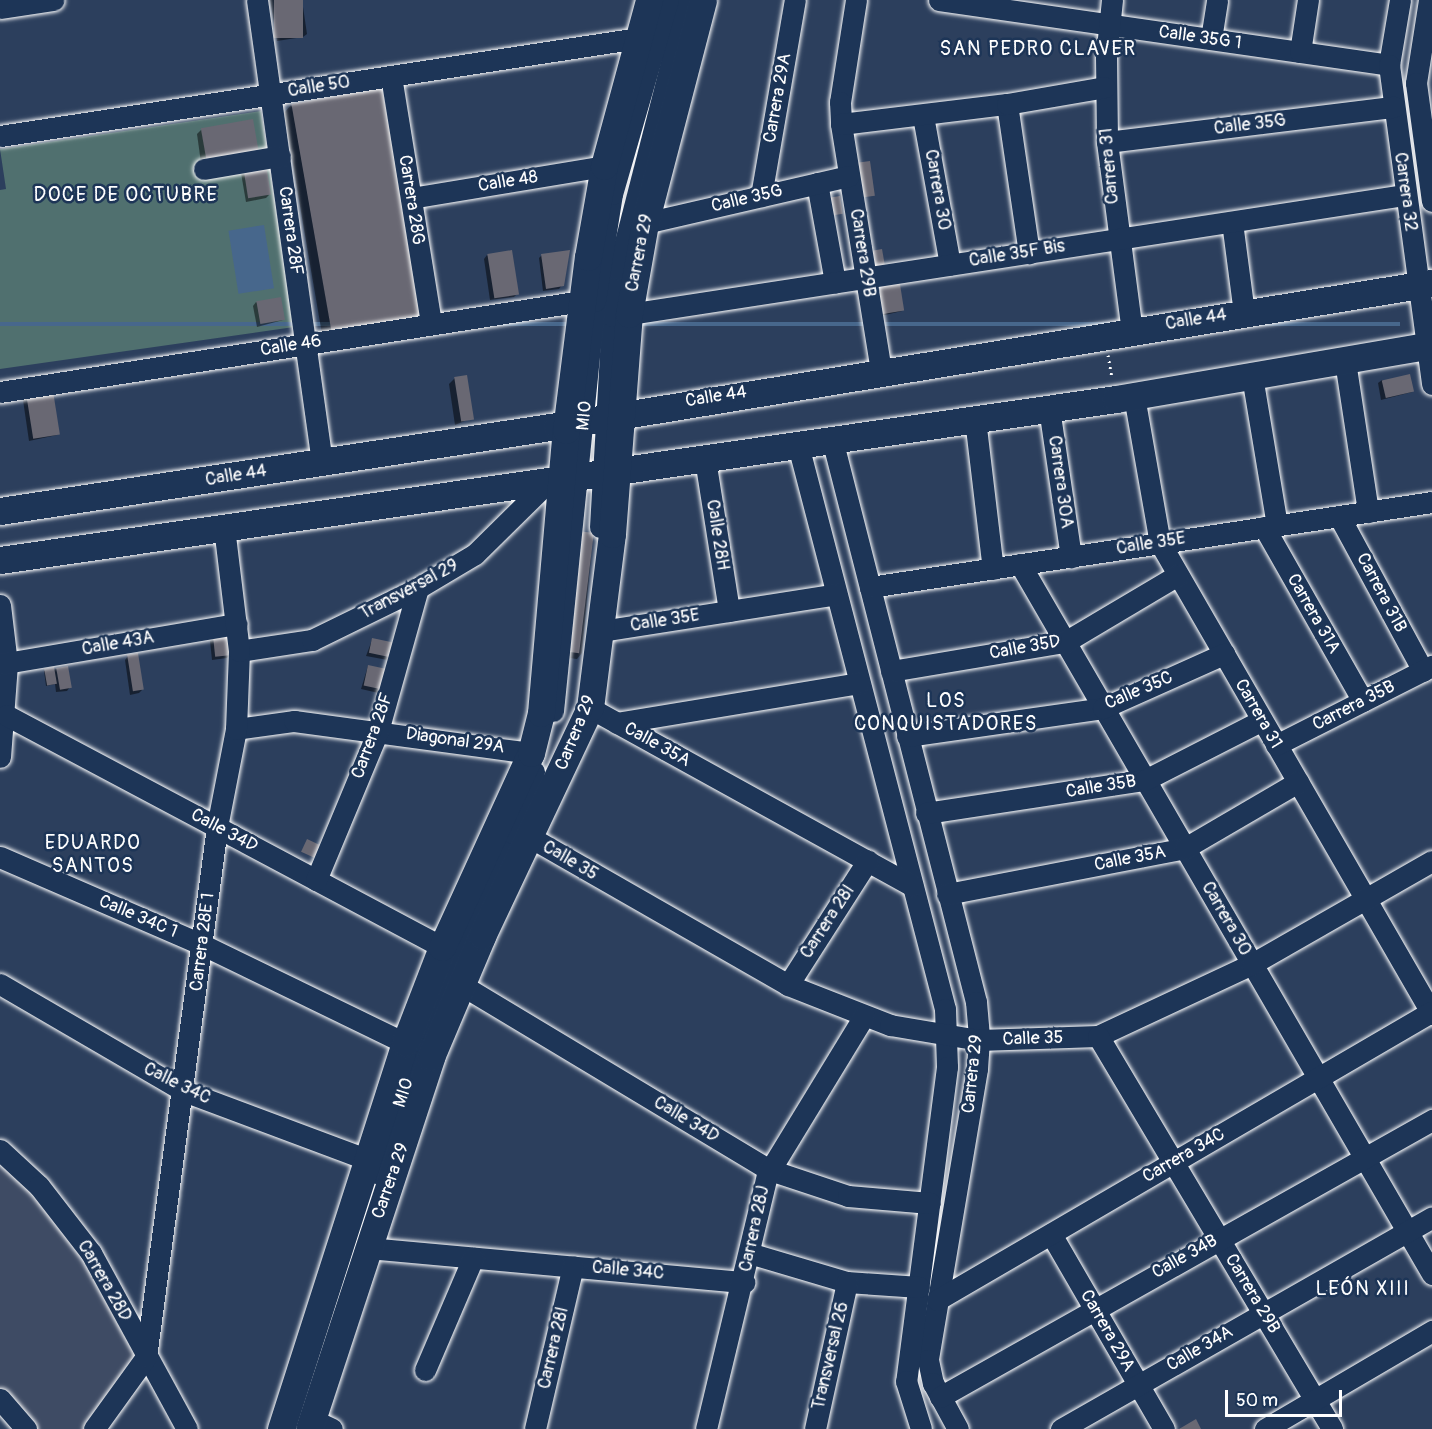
<!DOCTYPE html>
<html>
<head>
<meta charset="utf-8">
<style>
	body { margin:0 }
	#map { position:relative; width:1432px; height:1429px; overflow:hidden; background:#2c3f5d; font-family:Pangolin,sans-serif }
	div>[style] { position:absolute }
	[style*='--x'] { left:calc(var(--x)*1px); top:calc(var(--y)*1px); width:calc(var(--w)*1px); rotate:calc(var(--a)*1deg) }
	.built>* { inset:0; background:#3e4b64 }
	.green>* { inset:0; background:#50706f }
	.water>* { inset:0; background:#47678c; transform-origin:0 0 }
	.shadow>* { inset:0; background:#0007 }
	.building>* { inset:0; background:#696873; transform-origin:0 0 }
	.path>* { height:3px; margin-top:-1.5px; transform-origin:0; background:repeating-linear-gradient(90deg,#fff 0 1.5px,transparent 0 6px) }
	.roads { filter:drop-shadow(0 0 2px #fff) drop-shadow(0 0 2px #fff) }
	.minor>* { height:21px; margin:-10.5px; padding:0 10.5px; transform-origin:10.5px; border-radius:10.5px; background:#1d3557 }
	.major>* { height:27px; margin:-13.5px; padding:0 13.5px; transform-origin:13.5px; border-radius:13.5px; background:#1d3557 }
	span { translate:-50% -50%; white-space:nowrap; text-align:center; line-height:1.15; -webkit-text-stroke:5px #1d3557; paint-order:stroke }
	.street-label { font-size:18px; color:#fff }
	.neighbourhood-label { font-size:20px; color:#fff; letter-spacing:1.5px }
	.scale { position:absolute; left:1225px; top:1390px; width:117px; height:27px; box-sizing:border-box; border:3px solid #fff; border-top:0; padding-left:8px; font-size:18px; line-height:21px; white-space:nowrap; color:#fff; -webkit-text-stroke:4px #1d3557; paint-order:stroke }
</style>
</head>
<body>
<div id="map">
	<div class="built">
		<i style="clip-path:polygon(0 1150px,26px 1171px,146px 1357px,94px 1429px,26px 1429px,0 1399px)"></i>
	</div>
	<div class="green">
		<i style="clip-path:polygon(261px 111px,294px 327px,0 369px,0 190px,6px 189px,0 149px)"></i>
	</div>
	<div class="water">
		<i style="left:264px;top:225px;width:64px;height:36px;rotate:81deg"></i>
		<i style="left:1400px;top:322px;width:4px;height:1416px;rotate:90deg"></i>
	</div>
	<div class="shadow">
		<i style="clip-path:polygon(270px 0,302px 0,307px 34px,303px 37px,277px 41px)"></i>
		<i style="clip-path:polygon(291px 105px,420px 317px,323px 340px,284px 113px)"></i>
		<i style="clip-path:polygon(252px 121px,202px 170px,197px 134px,202px 129px)"></i>
		<i style="clip-path:polygon(244px 169px,269px 195px,266px 198px,246px 202px,241px 173px)"></i>
		<i style="clip-path:polygon(487px 255px,517px 294px,514px 297px,490px 300px,484px 259px)"></i>
		<i style="clip-path:polygon(542px 255px,562px 285px,559px 289px,543px 291px,539px 258px)"></i>
		<i style="clip-path:polygon(870px 283px,902px 311px,872px 318px)"></i>
		<i style="clip-path:polygon(256px 302px,283px 320px,257px 327px,253px 306px)"></i>
		<i style="clip-path:polygon(455px 378px,472px 418px,455px 425px,449px 384px)"></i>
		<i style="clip-path:polygon(1382px 380px,1412px 392px,1381px 400px,1378px 383px)"></i>
		<i style="clip-path:polygon(27px 397px,58px 434px,57px 435px,29px 441px,23px 400px)"></i>
		<i style="clip-path:polygon(593px 534px,582px 653px,577px 659px,562px 657px)"></i>
		<i style="clip-path:polygon(213px 638px,230px 655px,227px 658px,212px 660px,210px 641px)"></i>
		<i style="clip-path:polygon(372px 640px,393px 661px,366px 656px)"></i>
		<i style="clip-path:polygon(128px 656px,142px 690px,139px 693px,130px 695px,125px 660px)"></i>
		<i style="clip-path:polygon(368px 666px,383px 694px,361px 689px)"></i>
		<i style="clip-path:polygon(57px 669px,70px 687px,67px 691px,56px 692px,55px 684px,46px 686px,44px 671px)"></i>
	</div>
	<div class="building">
		<i style="left:274px;top:0;width:29px;height:38px"></i>
		<i style="left:382px;top:88px;width:233px;height:92px;rotate:80deg"></i>
		<i style="left:253px;top:119px;width:39px;height:53px;rotate:80deg"></i>
		<i style="left:870px;top:161px;width:35px;height:17px;rotate:82deg"></i>
		<i style="left:266px;top:164px;width:31px;height:23px;rotate:81deg"></i>
		<i style="left:840px;top:196px;width:18px;height:13px;rotate:81deg"></i>
		<i style="left:882px;top:249px;width:17px;height:17px;rotate:80deg"></i>
		<i style="left:512px;top:250px;width:45px;height:25px;rotate:81deg"></i>
		<i style="clip-path:polygon(570px 250px,564px 286px,546px 289px,541px 254px)"></i>
		<i style="left:899px;top:278px;width:33px;height:29px;rotate:81deg"></i>
		<i style="left:281px;top:297px;width:23px;height:25px;rotate:80deg"></i>
		<i style="left:1410px;top:374px;width:18px;height:29px;rotate:77deg"></i>
		<i style="left:467px;top:375px;width:45px;height:13px;rotate:81deg"></i>
		<i style="left:53px;top:391px;width:44px;height:27px;rotate:81deg"></i>
		<i style="left:577px;top:531px;width:17px;height:121px;rotate:7deg"></i>
		<i style="left:230px;top:635px;width:20px;height:17px;rotate:84deg"></i>
		<i style="left:372px;top:638px;width:29px;height:15px;rotate:12deg"></i>
		<i style="left:138px;top:653px;width:37px;height:11px;rotate:81deg"></i>
		<i style="left:368px;top:665px;width:25px;height:21px;rotate:12deg"></i>
		<i style="left:68px;top:666px;width:22px;height:12px;rotate:80deg"></i>
		<i style="left:54px;top:667px;width:17px;height:10px;rotate:80deg"></i>
		<i style="left:307px;top:839px;width:17px;height:14px;rotate:25deg"></i>
		<i style="clip-path:polygon(1196px 1419px,1201px 1429px,1179px 1429px)"></i>
	</div>
	<div class="path">
		<i style="--x:1108;--y:355;--w:23;--a:80"></i>
	</div>
	<div class="roads">
		<div class="minor">
			<i style="--x:257;--y:0;--w:467;--a:82"></i>
			<i style="--x:856;--y:0;--w:103;--a:98.9"></i>
			<i style="--x:840;--y:102;--w:22;--a:87"></i>
			<i style="--x:841;--y:124;--w:249;--a:80.8"></i>
			<i style="--x:939;--y:0;--w:455;--a:8.2"></i>
			<i style="--x:1112;--y:0;--w:57;--a:96"></i>
			<i style="--x:1106;--y:57;--w:85;--a:89.3"></i>
			<i style="--x:1107;--y:142;--w:191;--a:82.5"></i>
			<i style="--x:1400;--y:0;--w:66;--a:99.6"></i>
			<i style="--x:1389;--y:65;--w:322;--a:82.3"></i>
			<i style="--x:1429;--y:0;--w:84;--a:98.9"></i>
			<i style="--x:1416;--y:83;--w:119;--a:82.3"></i>
			<i style="--x:0;--y:8;--w:54;--a:-8.6"></i>
			<i style="--x:1211;--y:39;--w:39;--a:-81"></i>
			<i style="--x:1300;--y:52;--w:53;--a:-81.3"></i>
			<i style="--x:391;--y:76;--w:250;--a:80.8"></i>
			<i style="--x:1007;--y:104;--w:151;--a:81.6"></i>
			<i style="--x:923;--y:116;--w:151;--a:79.7"></i>
			<i style="--x:841;--y:124;--w:167;--a:-6.9"></i>
			<i style="--x:1007;--y:104;--w:99;--a:-9.8"></i>
			<i style="--x:0;--y:136;--w:645;--a:-8.73"></i>
			<i style="--x:1107;--y:142;--w:289;--a:-7"></i>
			<i style="--x:204;--y:169;--w:77;--a:-9.7"></i>
			<i style="--x:817;--y:183;--w:101;--a:79.7"></i>
			<i style="--x:761;--y:196;--w:199;--a:-80.2"></i>
			<i style="--x:411;--y:198;--w:196;--a:-9.4"></i>
			<i style="--x:1232;--y:222;--w:92;--a:82.5"></i>
			<i style="--x:645;--y:223;--w:209;--a:-13"></i>
			<i style="--x:629;--y:314;--w:785;--a:-8.72"></i>
			<i style="--x:1345;--y:361;--w:153;--a:81.3"></i>
			<i style="--x:1252;--y:376;--w:151;--a:80.5"></i>
			<i style="--x:0;--y:392;--w:589;--a:-8.89"></i>
			<i style="--x:1134;--y:396;--w:149;--a:80"></i>
			<i style="--x:1160;--y:543;--w:544;--a:59.99"></i>
			<i style="--x:1049;--y:408;--w:151;--a:81.6"></i>
			<i style="--x:975;--y:419;--w:151;--a:83.2"></i>
			<i style="--x:832;--y:439;--w:581;--a:75.65"></i>
			<i style="--x:976;--y:1002;--w:38;--a:85"></i>
			<i style="--x:979;--y:1040;--w:29;--a:94"></i>
			<i style="--x:977;--y:1069;--w:295;--a:99.6"></i>
			<i style="--x:928;--y:1360;--w:24;--a:78"></i>
			<i style="--x:933;--y:1383;--w:52;--a:61.5"></i>
			<i style="--x:798;--y:445;--w:583;--a:75.39"></i>
			<i style="--x:945;--y:1009;--w:58;--a:88"></i>
			<i style="--x:947;--y:1067;--w:317;--a:97.4"></i>
			<i style="--x:906;--y:1381;--w:50;--a:72.6"></i>
			<i style="--x:705;--y:459;--w:154;--a:81"></i>
			<i style="--x:1339;--y:516;--w:176;--a:61.5"></i>
			<i style="--x:600;--y:527;--w:211;--a:-86.7"></i>
			<i style="--x:612;--y:316;--w:47;--a:-82.7"></i>
			<i style="--x:618;--y:269;--w:278;--a:-75.6"></i>
			<i style="--x:1264;--y:527;--w:200;--a:60.4"></i>
			<i style="--x:1020;--y:564;--w:821;--a:59.87"></i>
			<i style="--x:870;--y:587;--w:568;--a:-8.6"></i>
			<i style="--x:0;--y:605;--w:59;--a:83.2"></i>
			<i style="--x:7;--y:664;--w:93;--a:94.3"></i>
			<i style="--x:601;--y:631;--w:238;--a:-8.9"></i>
			<i style="--x:239;--y:651;--w:74;--a:-8.6"></i>
			<i style="--x:312;--y:640;--w:118;--a:-26.1"></i>
			<i style="--x:418;--y:588;--w:66;--a:-30.8"></i>
			<i style="--x:475;--y:554;--w:107;--a:-44.6"></i>
			<i style="--x:0;--y:664;--w:240;--a:-9.6"></i>
			<i style="--x:891;--y:671;--w:176;--a:-9.5"></i>
			<i style="--x:1065;--y:642;--w:131;--a:-30.7"></i>
			<i style="--x:590;--y:708;--w:368;--a:28.9"></i>
			<i style="--x:553;--y:711;--w:412;--a:-84.2"></i>
			<i style="--x:595;--y:301;--w:108;--a:-81"></i>
			<i style="--x:612;--y:194;--w:202;--a:-73.9"></i>
			<i style="--x:6;--y:715;--w:494;--a:28"></i>
			<i style="--x:617;--y:723;--w:245;--a:-9.4"></i>
			<i style="--x:236;--y:729;--w:59;--a:-7.9"></i>
			<i style="--x:294;--y:721;--w:239;--a:7.7"></i>
			<i style="--x:907;--y:736;--w:198;--a:-8.1"></i>
			<i style="--x:1103;--y:708;--w:133;--a:-24.1"></i>
			<i style="--x:1276;--y:745;--w:175;--a:-26.9"></i>
			<i style="--x:926;--y:813;--w:221;--a:-8.6"></i>
			<i style="--x:1145;--y:780;--w:131;--a:-27.1"></i>
			<i style="--x:530;--y:837;--w:297;--a:29.8"></i>
			<i style="--x:788;--y:985;--w:110;--a:21.4"></i>
			<i style="--x:890;--y:1025;--w:90;--a:9.6"></i>
			<i style="--x:979;--y:1040;--w:119;--a:-1.9"></i>
			<i style="--x:1098;--y:1036;--w:170;--a:-25.1"></i>
			<i style="--x:1252;--y:964;--w:207;--a:-29.8"></i>
			<i style="--x:0;--y:857;--w:221;--a:23.4"></i>
			<i style="--x:203;--y:945;--w:225;--a:25.9"></i>
			<i style="--x:316;--y:880;--w:161;--a:-67.4"></i>
			<i style="--x:378;--y:731;--w:148;--a:-74.4"></i>
			<i style="--x:947;--y:894;--w:242;--a:-10.9"></i>
			<i style="--x:1185;--y:848;--w:131;--a:-30.3"></i>
			<i style="--x:0;--y:984;--w:213;--a:30.2"></i>
			<i style="--x:184;--y:1091;--w:194;--a:20.5"></i>
			<i style="--x:460;--y:984;--w:362;--a:31"></i>
			<i style="--x:770;--y:1170;--w:82;--a:18.4"></i>
			<i style="--x:848;--y:1196;--w:82;--a:4.9"></i>
			<i style="--x:788;--y:985;--w:148;--a:-57.4"></i>
			<i style="--x:1098;--y:1036;--w:457;--a:59.2"></i>
			<i style="--x:0;--y:1150;--w:53;--a:42.7"></i>
			<i style="--x:39;--y:1186;--w:85;--a:52.2"></i>
			<i style="--x:91;--y:1253;--w:200;--a:61.4"></i>
			<i style="--x:377;--y:1173;--w:153;--a:-71.7"></i>
			<i style="--x:425;--y:1028;--w:214;--a:-66"></i>
			<i style="--x:512;--y:833;--w:65;--a:-70.2"></i>
			<i style="--x:1051;--y:1234;--w:225;--a:59.9"></i>
			<i style="--x:368;--y:1248;--w:378;--a:5.2"></i>
			<i style="--x:749;--y:1253;--w:102;--a:16.5"></i>
			<i style="--x:847;--y:1282;--w:72;--a:4"></i>
			<i style="--x:937;--y:1300;--w:572;--a:-30.24"></i>
			<i style="--x:425;--y:1370;--w:122;--a:-66.8"></i>
			<i style="--x:940;--y:1397;--w:565;--a:-29.38"></i>
			<i style="--x:0;--y:1399;--w:40;--a:49"></i>
			<i style="--x:311;--y:1419;--w:23;--a:25"></i>
			<i style="--x:94;--y:1429;--w:89;--a:-54.2"></i>
			<i style="--x:146;--y:1357;--w:535;--a:-82.37"></i>
			<i style="--x:217;--y:827;--w:100;--a:-79"></i>
			<i style="--x:236;--y:729;--w:78;--a:-87.8"></i>
			<i style="--x:239;--y:651;--w:125;--a:-96.9"></i>
			<i style="--x:535;--y:1429;--w:167;--a:-76.9"></i>
			<i style="--x:706;--y:1429;--w:261;--a:-76.5"></i>
			<i style="--x:767;--y:1175;--w:186;--a:-58.6"></i>
			<i style="--x:815;--y:1429;--w:150;--a:-77.7"></i>
			<i style="--x:1061;--y:1429;--w:427;--a:-29.7"></i>
			<i style="--x:1265;--y:1429;--w:194;--a:-30.4"></i>
		</div>
		<div class="major">
			<i style="--x:0;--y:511;--w:563;--a:-8.68"></i>
			<i style="--x:557;--y:426;--w:887;--a:-9.28"></i>
			<i style="--x:0;--y:560;--w:1128;--a:-8.21"></i>
			<i style="--x:1116;--y:399;--w:321;--a:-9.7"></i>
			<i style="--x:281;--y:1429;--w:405;--a:-72.2"></i>
			<i style="--x:405;--y:1043;--w:103;--a:-68.9"></i>
			<i style="--x:442;--y:947;--w:213;--a:-65.4"></i>
			<i style="--x:531;--y:753;--w:41;--a:-76"></i>
			<i style="--x:541;--y:713;--w:284;--a:-85"></i>
			<i style="--x:566;--y:430;--w:174;--a:-82.8"></i>
			<i style="--x:588;--y:257;--w:92;--a:-80"></i>
			<i style="--x:604;--y:166;--w:172;--a:-74.8"></i>
			<i style="--x:309;--y:1429;--w:391;--a:-71.8"></i>
			<i style="--x:431;--y:1057;--w:131;--a:-67.1"></i>
			<i style="--x:482;--y:936;--w:252;--a:-64.7"></i>
			<i style="--x:590;--y:708;--w:175;--a:-82.8"></i>
			<i style="--x:612;--y:534;--w:221;--a:-85.6"></i>
			<i style="--x:629;--y:314;--w:92;--a:-80"></i>
			<i style="--x:645;--y:223;--w:230;--a:-75.4"></i>
		</div>
	</div>
	<div class="street-label">
		<span style="left:1200px;top:38px;rotate:8deg">Calle 35G 1</span>
		<span style="left:319px;top:87px;rotate:-9deg">Calle 50</span>
		<span style="left:778px;top:98px;rotate:-80deg">Carrera 29A</span>
		<span style="left:1250px;top:125px;rotate:-7deg">Calle 35G</span>
		<span style="left:1110px;top:166px;rotate:-95deg">Carrera 31</span>
		<span style="left:508px;top:182px;rotate:-9deg">Calle 48</span>
		<span style="left:937px;top:190px;rotate:80deg">Carrera 30</span>
		<span style="left:1405px;top:192px;rotate:82deg">Carrera 32</span>
		<span style="left:747px;top:199px;rotate:-13deg">Calle 35G</span>
		<span style="left:411px;top:200px;rotate:81deg">Carrera 28G</span>
		<span style="left:290px;top:231px;rotate:82deg">Carrera 28F</span>
		<span style="left:640px;top:253px;rotate:-79deg">Carrera 29</span>
		<span style="left:862px;top:253px;rotate:81deg">Carrera 29B</span>
		<span style="left:1017px;top:254px;rotate:-9deg">Calle 35F Bis</span>
		<span style="left:1196px;top:320px;rotate:-9deg">Calle 44</span>
		<span style="left:291px;top:346px;rotate:-9deg">Calle 46</span>
		<span style="left:716px;top:397px;rotate:-9deg">Calle 44</span>
		<span style="left:585px;top:416px;rotate:-85deg">MIO</span>
		<span style="left:236px;top:476px;rotate:-9deg">Calle 44</span>
		<span style="left:1060px;top:482px;rotate:82deg">Carrera 30A</span>
		<span style="left:717px;top:535px;rotate:81deg">Calle 28H</span>
		<span style="left:1151px;top:544px;rotate:-9deg">Calle 35E</span>
		<span style="left:409px;top:590px;rotate:-28deg">Transversal 29</span>
		<span style="left:1381px;top:593px;rotate:62deg">Carrera 31B</span>
		<span style="left:1313px;top:614px;rotate:60deg">Carrera 31A</span>
		<span style="left:665px;top:621px;rotate:-9deg">Calle 35E</span>
		<span style="left:118px;top:644px;rotate:-10deg">Calle 43A</span>
		<span style="left:1025px;top:648px;rotate:-10deg">Calle 35D</span>
		<span style="left:1139px;top:691px;rotate:-23deg">Calle 35C</span>
		<span style="left:1354px;top:706px;rotate:-27deg">Carrera 35B</span>
		<span style="left:1258px;top:714px;rotate:60deg">Carrera 31</span>
		<span style="left:576px;top:733px;rotate:-68deg">Carrera 29</span>
		<span style="left:373px;top:736px;rotate:-70deg">Carrera 28F</span>
		<span style="left:455px;top:741px;rotate:8deg">Diagonal 29A</span>
		<span style="left:657px;top:745px;rotate:29deg">Calle 35A</span>
		<span style="left:1101px;top:787px;rotate:-9deg">Calle 35B</span>
		<span style="left:224px;top:831px;rotate:28deg">Calle 34D</span>
		<span style="left:1130px;top:859px;rotate:-11deg">Calle 35A</span>
		<span style="left:570px;top:861px;rotate:30deg">Calle 35</span>
		<span style="left:138px;top:917px;rotate:23deg">Calle 34C 1</span>
		<span style="left:1226px;top:919px;rotate:60deg">Carrera 30</span>
		<span style="left:828px;top:922px;rotate:-57deg">Carrera 28I</span>
		<span style="left:203px;top:942px;rotate:-83deg">Carrera 28E 1</span>
		<span style="left:1033px;top:1039px;rotate:-2deg">Calle 35</span>
		<span style="left:973px;top:1074px;rotate:-84deg">Carrera 29</span>
		<span style="left:177px;top:1084px;rotate:26deg">Calle 34C</span>
		<span style="left:404px;top:1093px;rotate:-72deg">MIO</span>
		<span style="left:686px;top:1120px;rotate:31deg">Calle 34D</span>
		<span style="left:1184px;top:1156px;rotate:-30deg">Carrera 34C</span>
		<span style="left:391px;top:1181px;rotate:-71deg">Carrera 29</span>
		<span style="left:755px;top:1229px;rotate:-78deg">Carrera 28J</span>
		<span style="left:1185px;top:1257px;rotate:-29deg">Calle 34B</span>
		<span style="left:628px;top:1271px;rotate:5deg">Calle 34C</span>
		<span style="left:104px;top:1281px;rotate:60deg">Carrera 28D</span>
		<span style="left:1252px;top:1294px;rotate:59deg">Carrera 29B</span>
		<span style="left:1107px;top:1331px;rotate:60deg">Carrera 29A</span>
		<span style="left:554px;top:1348px;rotate:-77deg">Carrera 28I</span>
		<span style="left:1200px;top:1349px;rotate:-30deg">Calle 34A</span>
		<span style="left:831px;top:1356px;rotate:-77deg">Transversal 26</span>
	</div>
	<div class="neighbourhood-label">
		<span style="left:1038px;top:48px">SAN PEDRO CLAVER</span>
		<span style="left:126px;top:194px">DOCE DE OCTUBRE</span>
		<span style="left:946px;top:712px">LOS<br>CONQUISTADORES</span>
		<span style="left:93px;top:854px">EDUARDO<br>SANTOS</span>
		<span style="left:1363px;top:1288px">LEÓN XIII</span>
	</div>
	<div class="scale">50 m</div>
</div>
</body>
</html>
